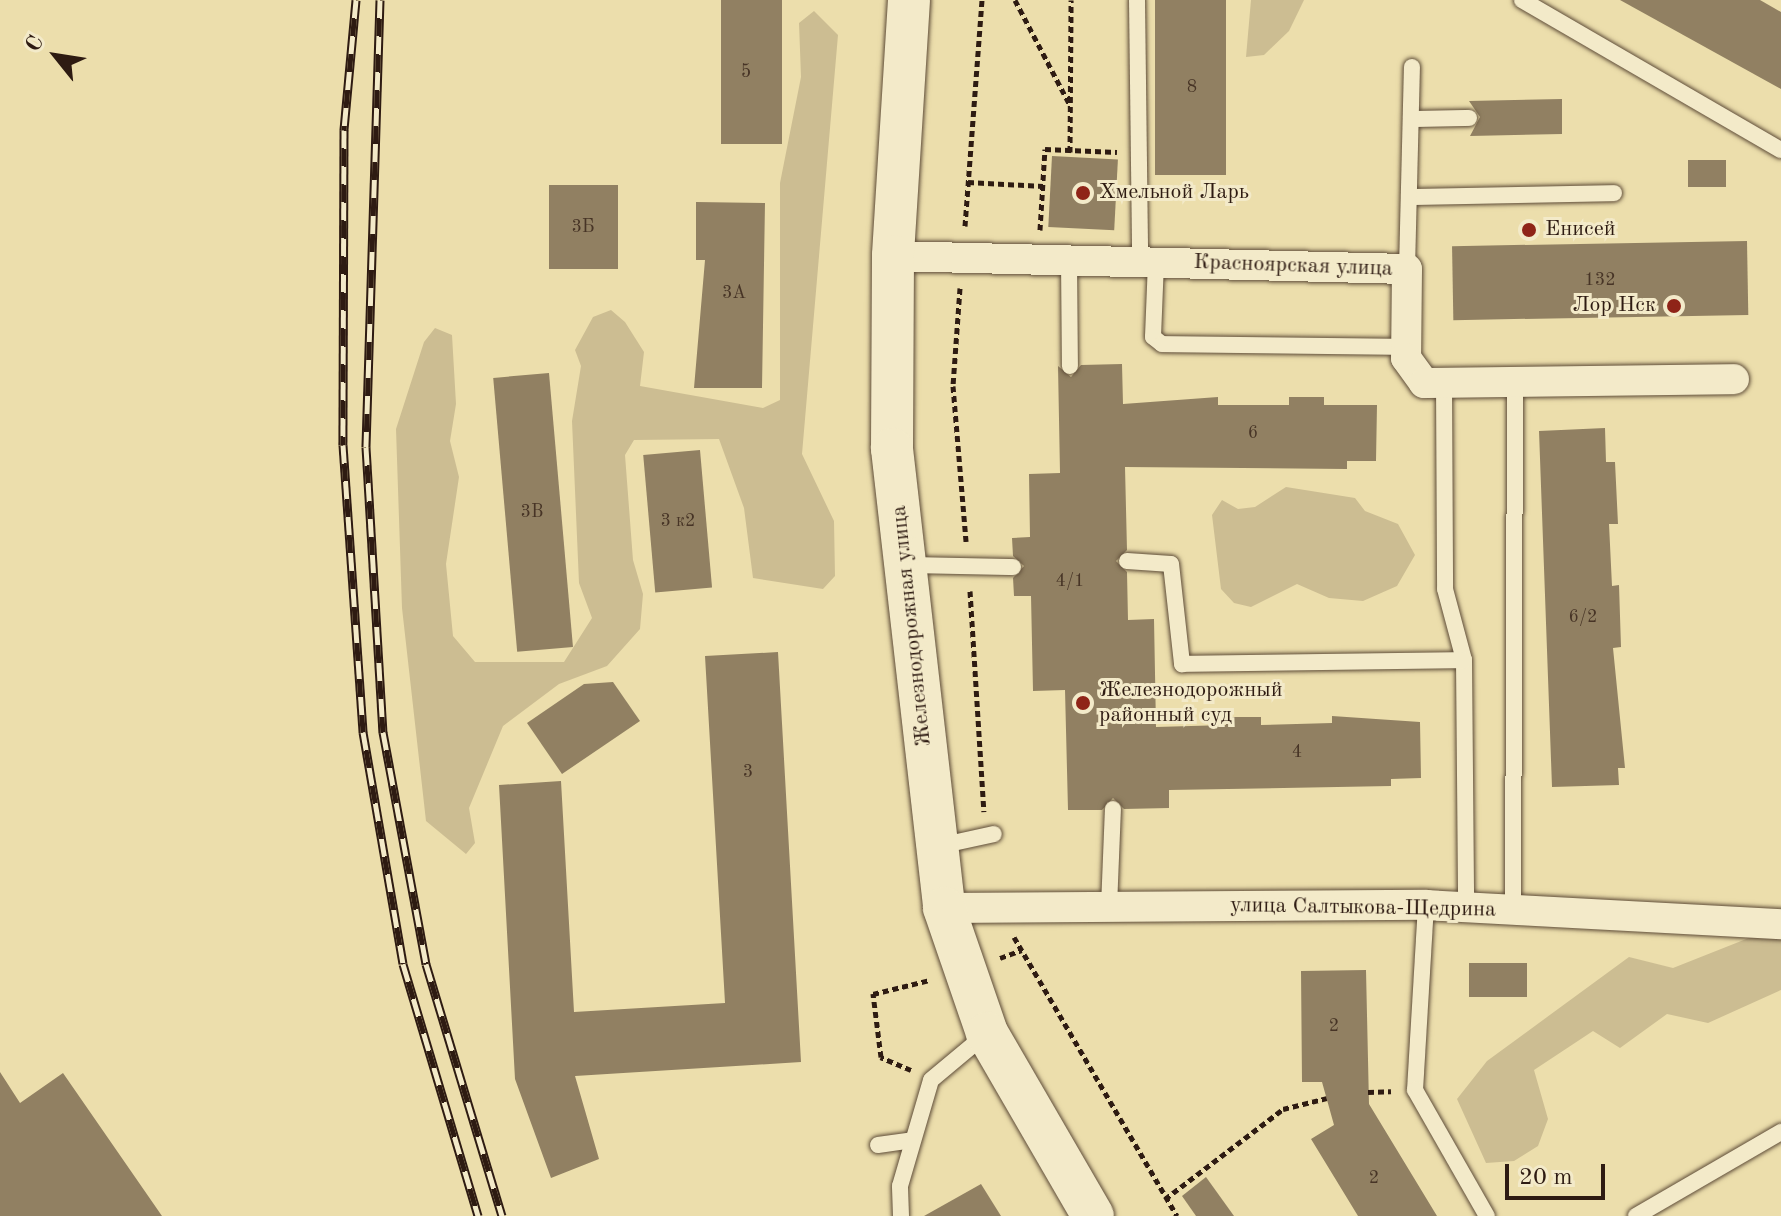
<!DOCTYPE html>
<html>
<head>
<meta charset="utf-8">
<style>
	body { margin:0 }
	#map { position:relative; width:1781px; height:1216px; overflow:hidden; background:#ecdeac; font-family:"Old Standard TT",serif }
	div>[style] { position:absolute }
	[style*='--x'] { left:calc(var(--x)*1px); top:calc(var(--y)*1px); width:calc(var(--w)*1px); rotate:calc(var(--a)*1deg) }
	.green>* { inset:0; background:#ccbd92 }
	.building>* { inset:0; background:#918062; transform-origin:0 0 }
	.path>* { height:5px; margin-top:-2.5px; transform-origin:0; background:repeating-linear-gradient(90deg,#2e1b12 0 6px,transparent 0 10px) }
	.roads { filter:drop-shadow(0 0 2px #5e4c38) drop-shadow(0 0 2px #5e4c38) }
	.lane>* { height:16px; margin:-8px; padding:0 8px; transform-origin:8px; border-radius:8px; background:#f3eac9 }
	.street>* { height:30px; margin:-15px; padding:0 15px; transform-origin:15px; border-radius:15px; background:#f3eac9 }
	.secondary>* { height:42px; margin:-21px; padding:0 21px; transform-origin:21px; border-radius:21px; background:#f3eac9 }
	.rail>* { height:9px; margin-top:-4.5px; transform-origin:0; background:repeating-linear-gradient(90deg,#f3eac9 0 18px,#2e1b12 0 36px); box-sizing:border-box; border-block:2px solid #2e1b12 }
	.dots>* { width:22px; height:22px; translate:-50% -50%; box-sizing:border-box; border:4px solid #f3eac9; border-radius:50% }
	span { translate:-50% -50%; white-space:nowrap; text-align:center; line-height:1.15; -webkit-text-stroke:6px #f3eac9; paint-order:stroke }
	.number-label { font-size:18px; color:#473426 }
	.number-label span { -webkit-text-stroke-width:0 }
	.poi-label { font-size:22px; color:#2e1b12 }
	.left { translate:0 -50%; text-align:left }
	.right { translate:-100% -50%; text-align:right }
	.street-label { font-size:22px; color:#2e1b12 }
	.north { position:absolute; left:16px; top:16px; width:80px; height:80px; -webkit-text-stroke:6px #f3eac9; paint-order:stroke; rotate:300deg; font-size:22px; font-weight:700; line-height:32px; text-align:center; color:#2e1b12 }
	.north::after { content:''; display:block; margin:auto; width:28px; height:36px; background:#2e1b12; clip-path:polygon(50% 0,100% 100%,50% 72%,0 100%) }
	.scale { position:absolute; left:1505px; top:1164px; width:100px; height:36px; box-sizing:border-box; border:4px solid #2e1b12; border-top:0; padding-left:10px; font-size:24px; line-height:28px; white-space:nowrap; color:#2e1b12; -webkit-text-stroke:6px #f3eac9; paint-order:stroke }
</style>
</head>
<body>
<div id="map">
	<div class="green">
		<i style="clip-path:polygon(1251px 0,1304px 0,1289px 31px,1264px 55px,1246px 57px)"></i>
		<i style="clip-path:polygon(814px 11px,838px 35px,802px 454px,834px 521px,835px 576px,823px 589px,753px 578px,744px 508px,719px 439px,634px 440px,625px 455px,633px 560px,643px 594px,640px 629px,607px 666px,559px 684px,503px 726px,469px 808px,475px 843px,466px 854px,426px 821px,402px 608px,396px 429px,424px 342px,435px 328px,452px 335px,456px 404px,450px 441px,459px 477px,446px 564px,453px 636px,475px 662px,564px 662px,592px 618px,579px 583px,572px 421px,581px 366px,575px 350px,593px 317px,611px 310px,625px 322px,644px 352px,640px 386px,763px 408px,780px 400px,780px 183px,801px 77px,799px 23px)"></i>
		<i style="clip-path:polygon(1286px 487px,1355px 498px,1365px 511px,1398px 524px,1415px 555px,1397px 586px,1363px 601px,1329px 598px,1297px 584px,1251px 607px,1234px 603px,1221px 589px,1212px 515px,1222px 500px,1238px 509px,1255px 507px)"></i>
		<i style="clip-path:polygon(1774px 928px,1781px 930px,1781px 990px,1708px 1023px,1667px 1014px,1620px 1048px,1593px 1031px,1534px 1070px,1548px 1119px,1538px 1146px,1514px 1161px,1486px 1163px,1457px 1099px,1487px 1061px,1629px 957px,1673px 968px)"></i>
	</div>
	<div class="building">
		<i style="left:721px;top:0;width:61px;height:144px"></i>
		<i style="left:1155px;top:0;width:71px;height:175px"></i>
		<i style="clip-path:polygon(1620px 0,1760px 0,1781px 12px,1781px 89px)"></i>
		<i style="clip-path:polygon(1562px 99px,1562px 134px,1470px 136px,1480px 117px,1469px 101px)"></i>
		<i style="left:1052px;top:156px;width:66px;height:71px;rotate:3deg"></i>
		<i style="left:1688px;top:160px;width:38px;height:27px"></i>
		<i style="left:549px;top:185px;width:69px;height:84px"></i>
		<i style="clip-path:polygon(696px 202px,765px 203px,762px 388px,694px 388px,705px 260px,696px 260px)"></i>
		<i style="left:1747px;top:241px;width:74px;height:295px;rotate:89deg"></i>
		<i style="clip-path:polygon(1122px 364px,1123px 404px,1218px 397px,1218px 405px,1289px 405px,1289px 397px,1324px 397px,1324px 405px,1377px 405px,1376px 461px,1347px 461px,1347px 469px,1125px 467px,1127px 550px,1116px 561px,1127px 572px,1128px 620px,1154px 619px,1156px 727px,1226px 725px,1225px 717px,1261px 717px,1261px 725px,1332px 723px,1332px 716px,1420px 722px,1421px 778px,1391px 779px,1391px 786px,1169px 790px,1169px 808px,1124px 809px,1113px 798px,1102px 810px,1068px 810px,1065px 690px,1033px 691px,1031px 596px,1014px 596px,1013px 578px,1024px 566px,1013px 556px,1012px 538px,1030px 537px,1029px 474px,1060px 473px,1058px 366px,1071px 377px,1081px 365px)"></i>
		<i style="left:549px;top:373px;width:275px;height:56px;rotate:85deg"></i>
		<i style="clip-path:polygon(1605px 428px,1606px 462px,1615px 462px,1618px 524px,1609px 524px,1612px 586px,1619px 585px,1621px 647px,1613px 648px,1625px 768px,1618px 768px,1619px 785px,1552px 787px,1539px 431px)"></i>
		<i style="left:700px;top:450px;width:138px;height:57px;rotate:85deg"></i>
		<i style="clip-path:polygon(778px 652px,801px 1062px,575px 1076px,599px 1159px,551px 1178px,515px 1079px,499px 785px,561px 781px,574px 1012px,725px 1003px,705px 656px)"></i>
		<i style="clip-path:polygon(613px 682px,640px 721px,562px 774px,527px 723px,584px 684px)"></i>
		<i style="left:1527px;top:963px;width:34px;height:58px;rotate:90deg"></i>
		<i style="clip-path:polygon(1366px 970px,1369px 1104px,1437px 1216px,1358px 1216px,1311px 1139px,1334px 1125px,1322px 1082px,1302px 1082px,1301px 971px)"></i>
		<i style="clip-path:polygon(0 1072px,20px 1103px,63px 1073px,162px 1216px,0 1216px)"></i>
		<i style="clip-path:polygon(1206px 1177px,1234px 1216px,1196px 1216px,1182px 1196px)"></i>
		<i style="clip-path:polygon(981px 1184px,1001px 1216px,924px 1216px)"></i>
	</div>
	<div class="path">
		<i style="--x:1015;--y:0;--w:119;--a:62.4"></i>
		<i style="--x:1070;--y:152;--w:152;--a:-89.6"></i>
		<i style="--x:968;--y:182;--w:75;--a:3.1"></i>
		<i style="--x:965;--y:226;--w:227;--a:-85.7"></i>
		<i style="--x:1040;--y:230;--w:81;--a:-86.5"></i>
		<i style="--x:1045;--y:149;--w:72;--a:2.4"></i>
		<i style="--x:960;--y:288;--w:98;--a:94.1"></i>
		<i style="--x:953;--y:386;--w:156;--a:85.2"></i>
		<i style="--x:970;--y:591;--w:221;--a:86.4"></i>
		<i style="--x:1014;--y:937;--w:323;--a:59.7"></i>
		<i style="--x:1000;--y:958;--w:23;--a:-20"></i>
		<i style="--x:911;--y:1070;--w:33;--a:-157"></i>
		<i style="--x:881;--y:1057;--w:64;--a:-97.2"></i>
		<i style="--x:873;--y:994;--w:59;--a:-13.8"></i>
		<i style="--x:1368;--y:1092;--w:23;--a:-2"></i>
		<i style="--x:1165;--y:1199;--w:148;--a:-37.3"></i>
		<i style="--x:1283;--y:1109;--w:45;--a:-14"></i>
	</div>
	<div class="roads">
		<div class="lane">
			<i style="--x:1137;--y:0;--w:262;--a:89.3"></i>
			<i style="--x:1522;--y:0;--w:299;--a:30.1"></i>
			<i style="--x:1411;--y:119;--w:58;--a:-1"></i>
			<i style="--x:1409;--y:197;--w:205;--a:-1.1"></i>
			<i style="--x:1069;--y:260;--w:106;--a:89.5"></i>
			<i style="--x:1156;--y:262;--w:75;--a:92.3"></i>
			<i style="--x:1153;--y:337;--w:11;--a:38"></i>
			<i style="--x:1162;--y:344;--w:244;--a:0.7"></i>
			<i style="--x:1407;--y:269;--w:202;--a:-88.6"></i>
			<i style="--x:1444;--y:382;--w:207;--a:89.7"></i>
			<i style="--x:1445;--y:589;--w:73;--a:75"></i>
			<i style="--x:1464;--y:660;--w:248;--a:89.5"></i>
			<i style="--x:1127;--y:561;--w:44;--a:3.9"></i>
			<i style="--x:1171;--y:564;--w:101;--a:83.7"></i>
			<i style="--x:1182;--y:664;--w:282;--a:-0.8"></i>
			<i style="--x:906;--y:565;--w:107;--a:1.1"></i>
			<i style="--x:939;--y:846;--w:56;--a:-12.3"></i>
			<i style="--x:1426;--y:905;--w:185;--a:93.4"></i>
			<i style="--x:1415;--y:1090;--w:145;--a:60.3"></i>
			<i style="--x:1109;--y:907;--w:98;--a:-87.7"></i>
			<i style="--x:1513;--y:910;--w:529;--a:-89.78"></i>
			<i style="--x:878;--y:1145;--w:35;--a:-8"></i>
			<i style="--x:901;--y:1216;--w:30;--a:-92"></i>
			<i style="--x:900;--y:1186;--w:110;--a:-73.7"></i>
			<i style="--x:931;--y:1080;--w:72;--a:-39.9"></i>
			<i style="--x:1636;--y:1216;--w:168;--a:-30.1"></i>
		</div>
		<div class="street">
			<i style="--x:893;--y:256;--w:514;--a:1.45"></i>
			<i style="--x:1407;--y:269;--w:89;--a:90.6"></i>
			<i style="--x:1406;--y:358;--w:31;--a:54"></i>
			<i style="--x:1424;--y:383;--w:310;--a:-0.7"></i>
			<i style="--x:944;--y:908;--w:482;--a:-0.4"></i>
			<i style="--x:1426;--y:905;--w:356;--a:3.1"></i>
		</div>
		<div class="secondary">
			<i style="--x:909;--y:0;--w:256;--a:93.6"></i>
			<i style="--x:893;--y:256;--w:193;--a:90.3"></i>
			<i style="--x:892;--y:449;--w:462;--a:83.5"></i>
			<i style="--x:944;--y:908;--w:132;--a:71"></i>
			<i style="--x:987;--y:1033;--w:211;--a:59.9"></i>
		</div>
	</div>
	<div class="rail">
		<i style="--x:356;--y:0;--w:131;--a:95.3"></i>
		<i style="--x:344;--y:130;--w:315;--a:90.2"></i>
		<i style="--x:343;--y:445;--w:288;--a:86"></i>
		<i style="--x:363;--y:732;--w:235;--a:80.2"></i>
		<i style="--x:403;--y:964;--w:263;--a:73.4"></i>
		<i style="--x:380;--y:0;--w:447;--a:91.8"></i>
		<i style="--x:366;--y:447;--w:286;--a:86.6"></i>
		<i style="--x:383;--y:732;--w:236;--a:79.5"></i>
		<i style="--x:426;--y:964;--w:263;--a:73.2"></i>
	</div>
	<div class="dots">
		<i style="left:1083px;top:193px;background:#8f2418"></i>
		<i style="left:1529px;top:230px;background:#8f2418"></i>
		<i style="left:1674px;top:306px;background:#8f2418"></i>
		<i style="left:1083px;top:703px;background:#8f2418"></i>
	</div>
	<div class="number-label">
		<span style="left:746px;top:72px">5</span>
		<span style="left:1192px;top:87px">8</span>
		<span style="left:583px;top:227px">3Б</span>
		<span style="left:1600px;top:280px">132</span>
		<span style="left:734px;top:293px">3А</span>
		<span style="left:1253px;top:433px">6</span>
		<span style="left:532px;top:512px">3В</span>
		<span style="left:678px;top:521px">3 к2</span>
		<span style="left:1070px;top:581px">4/1</span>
		<span style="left:1583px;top:617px">6/2</span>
		<span style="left:1297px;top:752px">4</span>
		<span style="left:748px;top:772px">3</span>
		<span style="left:1334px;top:1026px">2</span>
		<span style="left:1374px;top:1178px">2</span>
	</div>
	<div class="poi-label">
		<span class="left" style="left:1099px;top:193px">Хмельной Ларь</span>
		<span class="left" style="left:1545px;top:230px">Енисей</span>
		<span class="right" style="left:1656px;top:306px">Лор Нск</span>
		<span class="left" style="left:1099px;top:703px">Железнодорожный<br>районный суд</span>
	</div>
	<div class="street-label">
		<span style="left:1293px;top:266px;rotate:2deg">Красноярская улица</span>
		<span style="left:912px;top:626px;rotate:-96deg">Железнодорожная улица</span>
		<span style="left:1363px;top:908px;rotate:1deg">улица Салтыкова-Щедрина</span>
	</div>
	<div class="north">С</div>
	<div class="scale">20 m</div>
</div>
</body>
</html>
